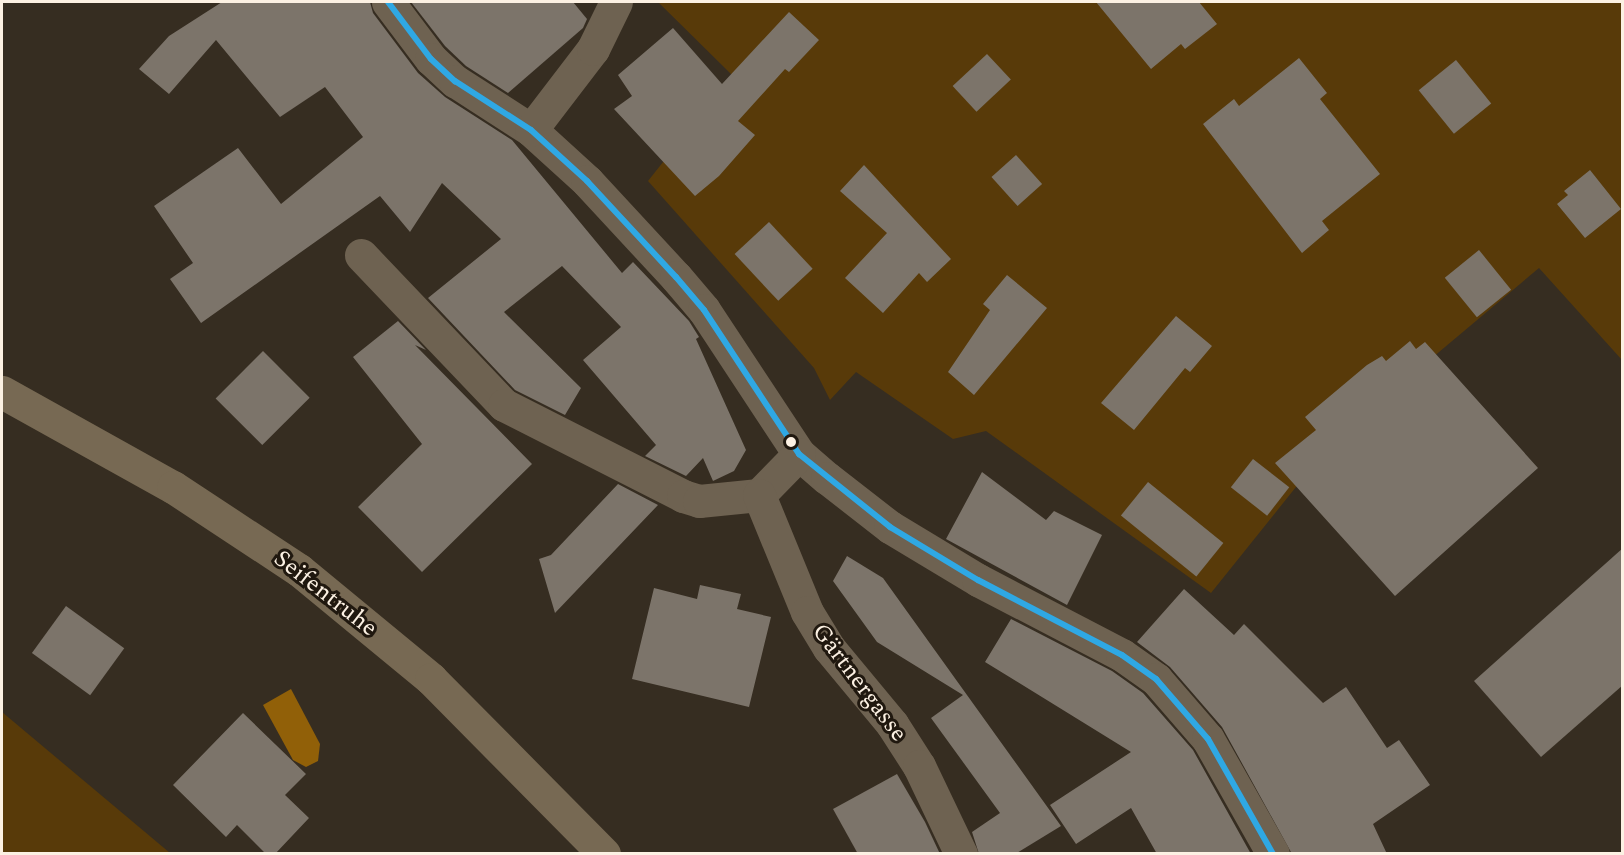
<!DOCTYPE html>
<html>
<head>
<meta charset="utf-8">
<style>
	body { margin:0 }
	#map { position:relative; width:1624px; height:855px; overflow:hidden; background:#362d21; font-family:Spectral,serif }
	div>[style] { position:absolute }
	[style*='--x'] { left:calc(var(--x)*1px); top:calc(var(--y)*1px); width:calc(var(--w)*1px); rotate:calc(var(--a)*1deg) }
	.green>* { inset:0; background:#583a09 }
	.water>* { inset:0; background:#916008 }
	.building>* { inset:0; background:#7c746a; transform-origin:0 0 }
	.street>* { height:33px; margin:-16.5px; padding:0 16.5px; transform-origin:16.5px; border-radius:16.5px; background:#6e6251 }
	.primary>* { height:33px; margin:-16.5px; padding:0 16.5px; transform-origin:16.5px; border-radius:16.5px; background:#776953 }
	.bus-1>* { height:6px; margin:-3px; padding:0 3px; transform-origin:3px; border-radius:3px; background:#2fa8e4 }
	.dots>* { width:16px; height:16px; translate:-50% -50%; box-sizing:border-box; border:3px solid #20180f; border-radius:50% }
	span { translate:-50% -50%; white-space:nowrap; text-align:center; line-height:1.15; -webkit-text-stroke:6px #20180f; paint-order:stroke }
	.street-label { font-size:24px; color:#fcf1e3 }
	.frame { position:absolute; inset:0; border:3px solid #fcf1e3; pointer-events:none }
</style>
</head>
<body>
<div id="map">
	<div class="green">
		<i style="clip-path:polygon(658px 2px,1622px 2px,1622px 360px,1539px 268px,1370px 410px,1296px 487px,1211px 593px,986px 431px,953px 439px,856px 372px,830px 400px,814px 368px,648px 181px,732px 75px)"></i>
		<i style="clip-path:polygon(2px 712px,170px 853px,2px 853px)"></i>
	</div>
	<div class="water">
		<i style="clip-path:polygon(291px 689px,320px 744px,318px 761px,306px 767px,293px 760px,263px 705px)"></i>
	</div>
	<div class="building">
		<i style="clip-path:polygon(222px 2px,370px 2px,373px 13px,418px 73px,445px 97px,512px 140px,622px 273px,633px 262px,689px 321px,699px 337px,696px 339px,746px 450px,734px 471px,713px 481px,703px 458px,686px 476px,645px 456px,656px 445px,583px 360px,621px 327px,562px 266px,504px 312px,581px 388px,565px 415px,515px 390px,428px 298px,501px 239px,442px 183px,410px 232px,380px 196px,201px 323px,170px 279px,193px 263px,154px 206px,238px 148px,281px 204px,363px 137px,325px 87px,280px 117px,216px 40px,169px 94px,139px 69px,169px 36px)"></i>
		<i style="clip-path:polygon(411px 2px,573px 2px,587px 19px,583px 28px,508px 93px,466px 66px,445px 46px)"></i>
		<i style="clip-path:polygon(1096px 2px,1199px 2px,1217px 24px,1185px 49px,1181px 44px,1151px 69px)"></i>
		<i style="clip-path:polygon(789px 12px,819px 40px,789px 72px,785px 69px,738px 121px,755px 135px,719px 176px,695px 196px,614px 109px,632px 96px,618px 75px,673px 28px,722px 84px)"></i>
		<i style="left:987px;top:54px;width:35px;height:47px;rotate:47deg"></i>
		<i style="clip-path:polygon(1299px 58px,1327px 93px,1320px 99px,1380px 174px,1322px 221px,1329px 230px,1302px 253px,1203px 124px,1234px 99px,1239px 106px)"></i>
		<i style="left:1456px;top:60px;width:56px;height:48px;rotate:51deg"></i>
		<i style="left:1016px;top:155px;width:39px;height:33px;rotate:48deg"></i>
		<i style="clip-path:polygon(864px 165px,951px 259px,927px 282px,919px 273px,883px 313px,845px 278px,887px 233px,840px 191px)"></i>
		<i style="clip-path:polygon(1590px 170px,1621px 209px,1585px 238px,1557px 204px,1568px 195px,1564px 191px)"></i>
		<i style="left:769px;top:222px;width:64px;height:47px;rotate:47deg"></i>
		<i style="left:1479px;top:250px;width:51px;height:44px;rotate:51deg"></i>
		<i style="clip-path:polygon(1007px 275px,1047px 308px,974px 395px,948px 372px,990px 310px,983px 304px)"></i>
		<i style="clip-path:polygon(1176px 316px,1212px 346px,1190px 372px,1185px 368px,1134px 430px,1101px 403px)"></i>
		<i style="clip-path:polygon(398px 321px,426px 350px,415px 345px,532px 464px,422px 572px,358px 507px,422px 444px,353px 357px)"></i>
		<i style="clip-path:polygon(1410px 341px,1416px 349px,1425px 342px,1538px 468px,1395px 596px,1275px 463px,1316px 430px,1305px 417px,1367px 365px,1382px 356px,1386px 361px)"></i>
		<i style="left:263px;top:351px;width:66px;height:67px;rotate:45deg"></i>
		<i style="left:1253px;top:459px;width:46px;height:36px;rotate:38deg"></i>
		<i style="clip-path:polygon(982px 472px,1046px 520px,1054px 511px,1102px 535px,1067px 605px,946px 539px)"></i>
		<i style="left:1148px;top:482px;width:97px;height:43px;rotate:39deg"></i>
		<i style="clip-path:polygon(618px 484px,658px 505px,555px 613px,539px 559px,551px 555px)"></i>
		<i style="clip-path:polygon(1623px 548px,1623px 685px,1541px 757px,1474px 681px)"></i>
		<i style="clip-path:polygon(847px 556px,883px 578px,1061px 826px,1015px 854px,979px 854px,972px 832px,1000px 813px,931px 718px,963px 695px,877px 642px,833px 581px)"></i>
		<i style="clip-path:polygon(700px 585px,741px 594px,737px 609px,771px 617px,749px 707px,632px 679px,654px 588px,697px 599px)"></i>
		<i style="clip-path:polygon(1184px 589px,1234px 635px,1244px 624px,1323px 703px,1346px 687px,1387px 748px,1399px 740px,1430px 785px,1373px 824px,1387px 854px,1292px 854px,1222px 727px,1170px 667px,1137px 642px)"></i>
		<i style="left:66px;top:606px;width:72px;height:58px;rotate:36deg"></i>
		<i style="clip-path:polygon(1011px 619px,1112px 671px,1143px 693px,1193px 750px,1251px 854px,1157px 854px,1131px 808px,1076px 844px,1050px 805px,1131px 752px,985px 662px)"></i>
		<i style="clip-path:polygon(243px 713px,306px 774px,285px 795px,309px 818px,275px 854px,266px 854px,237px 825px,226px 837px,173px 785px)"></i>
		<i style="clip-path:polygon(897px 774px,925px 822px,940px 854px,858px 854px,833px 809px)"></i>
	</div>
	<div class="street">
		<i style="--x:388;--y:2;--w:71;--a:53"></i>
		<i style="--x:431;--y:59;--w:33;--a:43"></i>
		<i style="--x:455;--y:81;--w:90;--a:32.8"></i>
		<i style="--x:531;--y:130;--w:76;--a:42.3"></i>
		<i style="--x:587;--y:181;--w:131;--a:47.2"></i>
		<i style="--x:676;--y:277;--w:43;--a:49.7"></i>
		<i style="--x:704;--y:310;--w:173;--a:56.6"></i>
		<i style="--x:799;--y:454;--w:37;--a:41"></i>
		<i style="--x:827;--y:478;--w:80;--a:37.9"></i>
		<i style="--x:890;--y:527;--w:103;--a:31.1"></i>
		<i style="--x:978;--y:580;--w:162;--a:27.5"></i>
		<i style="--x:1122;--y:655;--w:42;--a:35.2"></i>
		<i style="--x:1156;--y:679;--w:79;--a:49.1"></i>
		<i style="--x:1208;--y:739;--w:132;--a:60.5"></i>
		<i style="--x:531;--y:130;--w:102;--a:-52.6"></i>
		<i style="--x:593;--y:49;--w:52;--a:-63.9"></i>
		<i style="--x:361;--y:255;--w:207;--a:46.4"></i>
		<i style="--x:504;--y:405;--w:201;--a:26.9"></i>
		<i style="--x:683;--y:496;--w:17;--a:17"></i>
		<i style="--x:699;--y:501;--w:60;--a:-5.7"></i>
		<i style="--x:799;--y:454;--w:57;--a:134.3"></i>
		<i style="--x:759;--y:495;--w:126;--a:67.7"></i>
		<i style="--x:807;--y:612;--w:42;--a:58.6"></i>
		<i style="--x:829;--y:648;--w:99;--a:50.3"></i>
		<i style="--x:892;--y:724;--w:50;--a:57.3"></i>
		<i style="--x:919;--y:766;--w:98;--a:64.5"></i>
	</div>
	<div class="primary">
		<i style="--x:2;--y:392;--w:196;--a:29.1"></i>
		<i style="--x:173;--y:487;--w:151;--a:33.4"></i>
		<i style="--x:299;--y:570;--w:171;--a:39.5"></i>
		<i style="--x:431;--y:679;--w:246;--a:45.3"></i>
	</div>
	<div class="bus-1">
		<i style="--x:388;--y:2;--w:71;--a:53"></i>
		<i style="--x:431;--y:59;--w:33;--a:43"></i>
		<i style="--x:455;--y:81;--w:90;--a:32.8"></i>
		<i style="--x:531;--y:130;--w:76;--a:42.3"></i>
		<i style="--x:587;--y:181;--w:131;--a:47.2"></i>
		<i style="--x:676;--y:277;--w:43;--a:49.7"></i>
		<i style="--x:704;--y:310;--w:173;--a:56.6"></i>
		<i style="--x:799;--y:454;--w:117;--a:38.7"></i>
		<i style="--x:890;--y:527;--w:103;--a:31.1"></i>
		<i style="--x:978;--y:580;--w:162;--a:27.5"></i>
		<i style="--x:1122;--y:655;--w:42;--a:35.2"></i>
		<i style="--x:1156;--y:679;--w:79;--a:49.1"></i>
		<i style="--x:1208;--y:739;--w:132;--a:60.5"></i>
	</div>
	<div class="dots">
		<i style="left:791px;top:442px;background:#fcf1e3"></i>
	</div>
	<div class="street-label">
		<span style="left:325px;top:594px;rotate:38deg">Seifentruhe</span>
		<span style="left:859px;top:683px;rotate:53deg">Gärtnergasse</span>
	</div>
	<div class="frame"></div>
</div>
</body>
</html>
